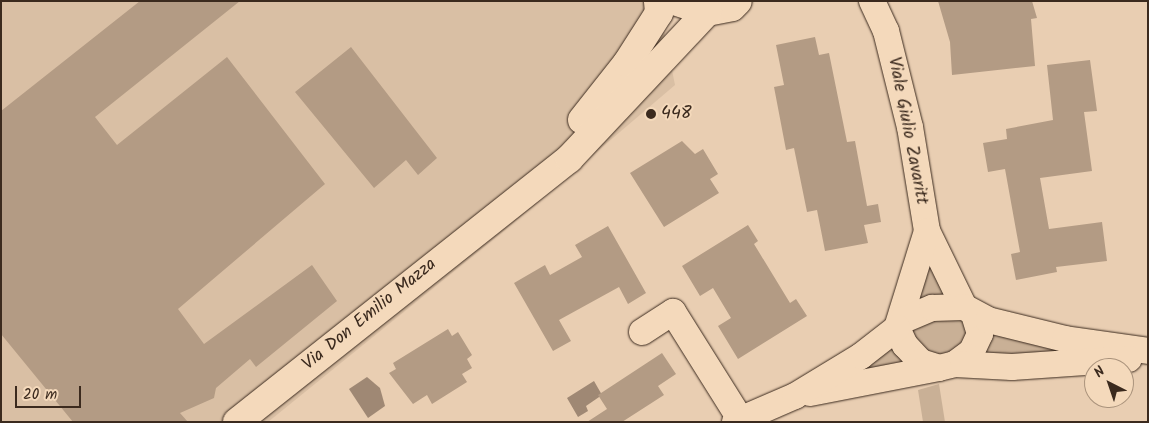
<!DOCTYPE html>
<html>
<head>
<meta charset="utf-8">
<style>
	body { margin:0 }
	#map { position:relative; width:1149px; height:423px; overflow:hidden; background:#e9ceb2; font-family:Kalam,sans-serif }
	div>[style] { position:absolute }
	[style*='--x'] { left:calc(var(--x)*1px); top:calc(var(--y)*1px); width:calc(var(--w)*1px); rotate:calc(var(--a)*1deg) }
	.built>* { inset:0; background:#d9bfa4 }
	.green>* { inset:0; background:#c9b096 }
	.water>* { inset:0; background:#9f8874 }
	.building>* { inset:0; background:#b39b84 }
	.roads { filter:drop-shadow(0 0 1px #3b2a1e) drop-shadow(0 0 1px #3b2a1e) }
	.street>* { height:26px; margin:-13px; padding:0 13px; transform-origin:13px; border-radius:13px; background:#f4d9bb }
	.secondary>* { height:28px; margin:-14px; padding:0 14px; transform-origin:14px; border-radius:14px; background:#f4d9bb }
	.dots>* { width:14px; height:14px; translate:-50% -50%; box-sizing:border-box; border:2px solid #f4d9bb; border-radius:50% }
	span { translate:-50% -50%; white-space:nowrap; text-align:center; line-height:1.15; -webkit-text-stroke:4px #f4d9bb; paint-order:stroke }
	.poi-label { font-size:18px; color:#3b2a1e }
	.left { translate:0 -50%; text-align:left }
	.street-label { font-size:18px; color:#3b2a1e }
	.frame { position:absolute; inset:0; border:2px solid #3b2a1e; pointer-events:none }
	.north { position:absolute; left:1084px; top:358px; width:50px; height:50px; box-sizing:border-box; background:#f4d9bb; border:1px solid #aa937c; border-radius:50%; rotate:319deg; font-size:14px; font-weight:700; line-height:20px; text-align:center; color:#3b2a1e }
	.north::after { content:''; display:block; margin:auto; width:18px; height:22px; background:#3b2a1e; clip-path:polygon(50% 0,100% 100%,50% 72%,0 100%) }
	.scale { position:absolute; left:15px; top:386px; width:66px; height:22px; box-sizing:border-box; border:2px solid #3b2a1e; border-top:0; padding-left:6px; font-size:15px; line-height:18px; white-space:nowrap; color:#3b2a1e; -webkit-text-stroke:4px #f4d9bb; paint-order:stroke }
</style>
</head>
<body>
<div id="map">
	<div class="built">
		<i style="clip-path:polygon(1px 1px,658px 1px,675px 85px,505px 230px,268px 422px,1px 422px)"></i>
	</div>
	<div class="green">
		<i style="clip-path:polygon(928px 257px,956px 299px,914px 306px)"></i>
		<i style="clip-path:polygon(942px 317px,966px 321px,970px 327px,954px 357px,921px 352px,912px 331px)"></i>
		<i style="clip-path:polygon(986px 332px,1089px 350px,979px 359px)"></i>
		<i style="clip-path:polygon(896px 341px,912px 365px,853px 378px,879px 358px)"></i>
		<i style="clip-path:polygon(939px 384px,945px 422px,923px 422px,918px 390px)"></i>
	</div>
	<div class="water">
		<i style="clip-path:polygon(367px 377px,380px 388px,385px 406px,368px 418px,349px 389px)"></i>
		<i style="clip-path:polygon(594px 381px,602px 395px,586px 406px,588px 411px,578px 417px,567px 398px)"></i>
	</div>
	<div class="building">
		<i style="clip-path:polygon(140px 1px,240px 1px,95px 117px,117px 145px,227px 57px,325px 184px,178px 309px,204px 344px,312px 265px,337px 301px,256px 367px,250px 359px,216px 388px,214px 398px,180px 413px,188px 422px,73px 422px,1px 334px,1px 111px)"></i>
		<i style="clip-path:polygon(938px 1px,1032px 1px,1037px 18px,1031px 19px,1035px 66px,952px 75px,950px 42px)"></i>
		<i style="clip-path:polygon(815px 37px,819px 55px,829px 53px,847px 142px,855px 141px,867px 206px,878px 204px,881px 222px,864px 225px,868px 243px,825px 251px,817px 210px,807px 212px,794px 148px,786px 150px,774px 87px,784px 85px,776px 45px)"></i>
		<i style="clip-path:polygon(351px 47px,437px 158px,418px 175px,406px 160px,374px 188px,295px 92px)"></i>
		<i style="clip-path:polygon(1090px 60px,1097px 111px,1084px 112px,1092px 171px,1040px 178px,1049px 229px,1102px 222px,1107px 261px,1056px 267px,1057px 272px,1016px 280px,1011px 254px,1020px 252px,1005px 169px,988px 172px,983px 143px,1007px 139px,1006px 129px,1053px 120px,1047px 65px)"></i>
		<i style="clip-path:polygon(682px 141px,695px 154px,703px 149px,718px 174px,710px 179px,719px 193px,664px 227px,630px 173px)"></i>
		<i style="clip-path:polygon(748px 225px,758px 241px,754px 244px,790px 303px,796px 299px,807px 316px,738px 359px,718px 326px,731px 318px,713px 288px,700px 296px,682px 266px)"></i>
		<i style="clip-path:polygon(608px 226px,646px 293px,628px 304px,619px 287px,559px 320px,571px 341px,553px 351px,514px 283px,545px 265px,550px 275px,582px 257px,575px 245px)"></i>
		<i style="clip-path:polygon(448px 329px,452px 336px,458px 332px,472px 355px,467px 359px,472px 368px,462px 374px,467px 382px,432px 404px,427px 395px,413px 404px,389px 373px,396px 369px,393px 363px)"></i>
		<i style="clip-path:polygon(662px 353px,676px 374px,658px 386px,664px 395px,622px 422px,587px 422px,607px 409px,598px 395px)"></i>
	</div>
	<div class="roads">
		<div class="street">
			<i style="--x:872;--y:1;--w:33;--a:65"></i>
			<i style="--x:886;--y:31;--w:99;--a:76"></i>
			<i style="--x:910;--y:127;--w:105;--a:80.7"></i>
			<i style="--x:927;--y:231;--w:85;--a:64"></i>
			<i style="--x:927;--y:231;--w:102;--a:107.2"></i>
			<i style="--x:897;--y:328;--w:19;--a:65"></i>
			<i style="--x:905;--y:345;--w:23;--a:47"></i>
			<i style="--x:921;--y:362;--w:19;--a:18"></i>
			<i style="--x:939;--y:368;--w:16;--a:-14"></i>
			<i style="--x:955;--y:364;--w:21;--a:-37"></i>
			<i style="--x:972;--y:351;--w:19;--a:-65"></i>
			<i style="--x:980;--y:334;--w:21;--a:-107"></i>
			<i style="--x:901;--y:321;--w:34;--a:-23"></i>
			<i style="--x:932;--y:308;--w:32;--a:-2"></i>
			<i style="--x:964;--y:307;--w:27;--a:28"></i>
			<i style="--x:988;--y:320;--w:79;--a:13.9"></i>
			<i style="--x:1065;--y:339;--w:84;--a:8.2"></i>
			<i style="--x:642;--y:332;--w:37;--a:-33"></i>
			<i style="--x:673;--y:312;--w:126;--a:57.9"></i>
			<i style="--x:955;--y:364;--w:57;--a:3"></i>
			<i style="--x:1012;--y:367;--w:117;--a:-3.9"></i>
			<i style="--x:810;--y:393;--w:131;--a:-11"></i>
			<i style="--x:735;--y:422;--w:65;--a:-23.4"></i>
			<i style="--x:795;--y:396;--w:77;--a:-31.2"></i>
			<i style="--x:861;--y:356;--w:46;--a:-37.9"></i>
		</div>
		<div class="secondary">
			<i style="--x:674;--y:1;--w:35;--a:18"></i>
			<i style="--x:707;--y:12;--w:25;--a:-11"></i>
			<i style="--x:732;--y:7;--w:8;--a:-45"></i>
			<i style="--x:582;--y:120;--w:73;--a:-51.7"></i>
			<i style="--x:627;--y:63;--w:59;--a:-57.4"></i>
			<i style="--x:659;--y:13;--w:12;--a:-95"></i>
			<i style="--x:237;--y:422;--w:424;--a:-38.4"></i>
			<i style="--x:569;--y:159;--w:202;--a:-46.8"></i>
		</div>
	</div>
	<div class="dots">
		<i style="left:651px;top:114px;background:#3b2a1e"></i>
	</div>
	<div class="poi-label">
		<span class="left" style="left:661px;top:114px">448</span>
	</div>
	<div class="street-label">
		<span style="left:907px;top:131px;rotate:79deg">Viale Giulio Zavaritt</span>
		<span style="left:370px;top:315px;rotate:-39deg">Via Don Emilio Mazza</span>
	</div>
	<div class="frame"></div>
	<div class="north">N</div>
	<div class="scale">20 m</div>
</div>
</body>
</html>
